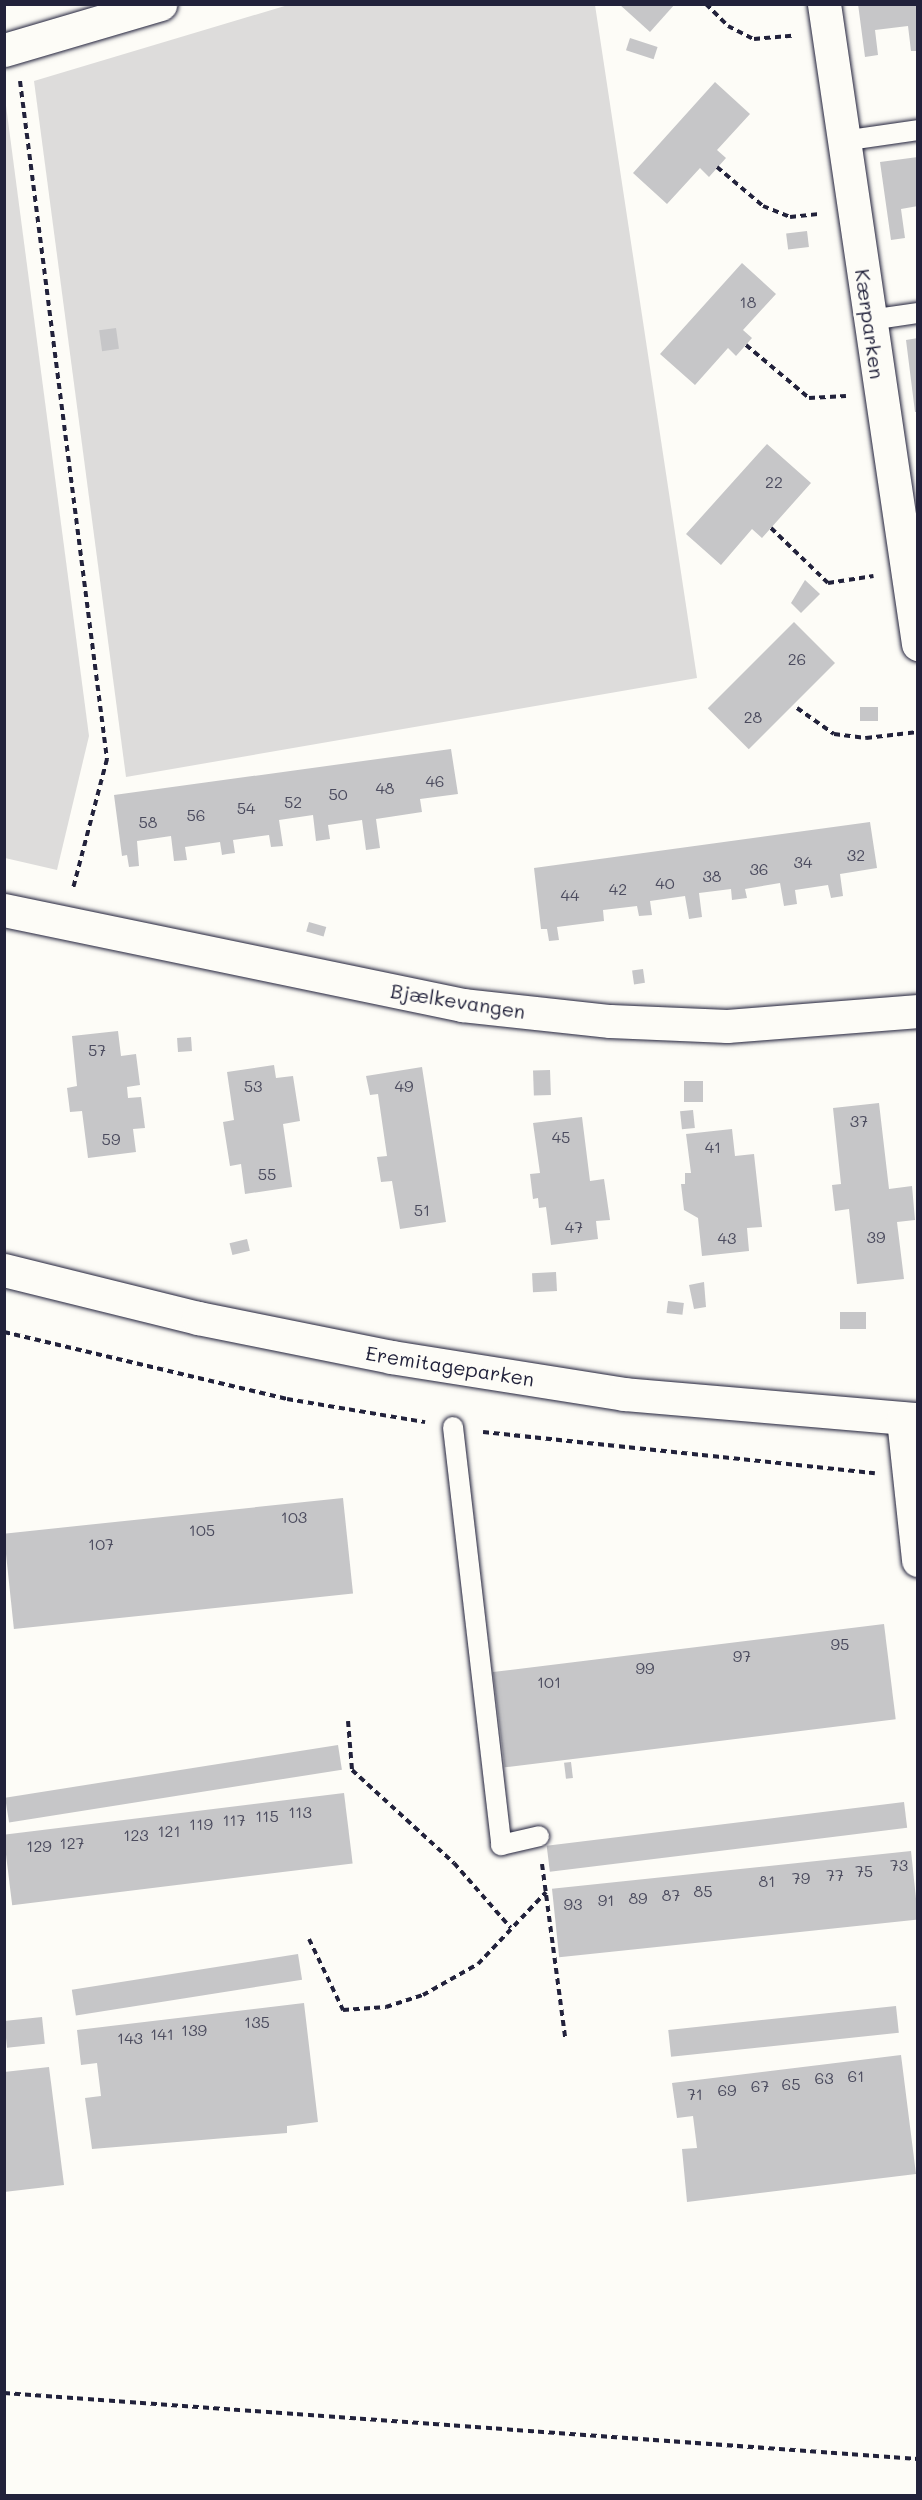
<!DOCTYPE html>
<html>
<head>
<meta charset="utf-8">
<style>
	body { margin:0 }
	#map { position:relative; width:922px; height:2500px; overflow:hidden; background:#fdfcf7; font-family:Mali,sans-serif }
	div>[style] { position:absolute }
	[style*='--x'] { left:calc(var(--x)*1px); top:calc(var(--y)*1px); width:calc(var(--w)*1px); rotate:calc(var(--a)*1deg) }
	.green>* { inset:0; background:#dddcdb }
	.building>* { inset:0; background:#c6c6c8; transform-origin:0 0 }
	.path>* { height:4px; margin-top:-2px; transform-origin:0; background:repeating-linear-gradient(90deg,#22223b 0 6px,transparent 0 10.5px) }
	.roads { filter:drop-shadow(0 0 2px #22223b) drop-shadow(0 0 2px #22223b) }
	.lane>* { height:20px; margin:-10px; padding:0 10px; transform-origin:10px; border-radius:10px; background:#fdfcf7 }
	.street>* { height:33px; margin:-16.5px; padding:0 16.5px; transform-origin:16.5px; border-radius:16.5px; background:#fdfcf7 }
	span { translate:-50% -50%; white-space:nowrap; text-align:center; line-height:1.15; -webkit-text-stroke:5px #fdfcf7; paint-order:stroke }
	.number-label { font-size:16px; color:#4b4b5e }
	.number-label span { -webkit-text-stroke-width:0 }
	.street-label { font-size:20px; color:#22223b }
	.frame { position:absolute; inset:0; border:6px solid #22223b; pointer-events:none }
</style>
</head>
<body>
<div id="map">
	<div class="green">
		<i style="clip-path:polygon(288px 5px,595px 5px,697px 678px,126px 777px,34px 81px)"></i>
		<i style="clip-path:polygon(5px 98px,89px 736px,57px 870px,5px 858px)"></i>
	</div>
	<div class="building">
		<i style="clip-path:polygon(619px 4px,675px 4px,650px 32px)"></i>
		<i style="clip-path:polygon(858px 4px,918px 4px,918px 51px,911px 51px,908px 26px,875px 30px,878px 55px,865px 57px)"></i>
		<i style="left:630px;top:38px;width:29px;height:13px;rotate:18deg"></i>
		<i style="clip-path:polygon(715px 82px,750px 114px,717px 150px,726px 158px,709px 177px,700px 168px,667px 204px,633px 173px)"></i>
		<i style="clip-path:polygon(918px 157px,918px 206px,901px 209px,905px 238px,891px 240px,880px 162px)"></i>
		<i style="left:807px;top:231px;width:16px;height:21px;rotate:83deg"></i>
		<i style="clip-path:polygon(742px 263px,776px 294px,743px 330px,752px 338px,736px 356px,728px 348px,695px 385px,660px 354px)"></i>
		<i style="left:116px;top:328px;width:21px;height:17px;rotate:82deg"></i>
		<i style="clip-path:polygon(918px 338px,918px 412px,915px 412px,906px 340px)"></i>
		<i style="clip-path:polygon(767px 444px,811px 483px,762px 538px,752px 529px,721px 565px,686px 534px)"></i>
		<i style="clip-path:polygon(805px 580px,820px 594px,801px 613px,791px 603px)"></i>
		<i style="left:794px;top:622px;width:58px;height:122px;rotate:45deg"></i>
		<i style="left:860px;top:707px;width:18px;height:14px"></i>
		<i style="clip-path:polygon(451px 749px,458px 794px,420px 799px,422px 812px,376px 819px,380px 848px,366px 850px,362px 820px,328px 825px,330px 839px,316px 841px,313px 815px,279px 820px,283px 846px,271px 847px,269px 835px,233px 840px,235px 853px,227px 854px,222px 855px,220px 842px,185px 847px,187px 860px,174px 861px,171px 836px,137px 841px,139px 866px,129px 867px,127px 855px,122px 856px,114px 795px)"></i>
		<i style="clip-path:polygon(870px 822px,877px 868px,840px 874px,843px 896px,831px 898px,828px 885px,795px 890px,797px 904px,784px 906px,780px 883px,745px 889px,747px 898px,732px 900px,731px 889px,699px 893px,702px 917px,689px 919px,685px 896px,650px 901px,652px 915px,639px 916px,637px 906px,603px 910px,604px 921px,557px 927px,559px 940px,549px 941px,547px 929px,541px 929px,534px 868px)"></i>
		<i style="left:309px;top:922px;width:18px;height:10px;rotate:16deg"></i>
		<i style="left:643px;top:969px;width:14px;height:11px;rotate:82deg"></i>
		<i style="clip-path:polygon(118px 1031px,121px 1056px,136px 1054px,140px 1085px,127px 1087px,128px 1098px,141px 1097px,145px 1128px,133px 1129px,136px 1152px,88px 1158px,82px 1111px,70px 1112px,67px 1088px,77px 1086px,72px 1036px)"></i>
		<i style="left:191px;top:1037px;width:14px;height:14px;rotate:86deg"></i>
		<i style="clip-path:polygon(274px 1065px,276px 1078px,293px 1076px,300px 1121px,283px 1124px,292px 1187px,245px 1194px,241px 1164px,230px 1166px,223px 1122px,234px 1120px,227px 1072px)"></i>
		<i style="clip-path:polygon(422px 1067px,446px 1222px,400px 1229px,392px 1181px,381px 1182px,377px 1157px,387px 1156px,378px 1094px,370px 1095px,366px 1076px)"></i>
		<i style="left:550px;top:1070px;width:25px;height:17px;rotate:88deg"></i>
		<i style="left:703px;top:1081px;width:21px;height:19px;rotate:90deg"></i>
		<i style="clip-path:polygon(879px 1103px,889px 1189px,912px 1186px,915px 1220px,897px 1222px,904px 1279px,857px 1284px,849px 1209px,835px 1211px,832px 1185px,841px 1184px,833px 1108px)"></i>
		<i style="left:693px;top:1110px;width:18px;height:13px;rotate:84deg"></i>
		<i style="clip-path:polygon(582px 1117px,590px 1181px,604px 1179px,610px 1220px,596px 1221px,598px 1239px,551px 1245px,546px 1207px,539px 1208px,538px 1198px,533px 1199px,530px 1174px,540px 1173px,533px 1123px)"></i>
		<i style="clip-path:polygon(732px 1129px,735px 1156px,754px 1154px,762px 1227px,747px 1228px,749px 1251px,702px 1256px,698px 1218px,684px 1210px,681px 1184px,685px 1184px,685px 1173px,691px 1173px,686px 1134px)"></i>
		<i style="left:247px;top:1239px;width:12px;height:18px;rotate:76deg"></i>
		<i style="left:556px;top:1272px;width:19px;height:24px;rotate:87deg"></i>
		<i style="clip-path:polygon(704px 1282px,706px 1307px,694px 1309px,689px 1285px)"></i>
		<i style="left:668px;top:1301px;width:16px;height:12px;rotate:7deg"></i>
		<i style="left:840px;top:1312px;width:26px;height:17px"></i>
		<i style="left:343px;top:1498px;width:96px;height:341px;rotate:84deg"></i>
		<i style="left:884px;top:1624px;width:96px;height:394px;rotate:83deg"></i>
		<i style="left:338px;top:1745px;width:25px;height:337px;rotate:81deg"></i>
		<i style="left:571px;top:1762px;width:16px;height:7px;rotate:83deg"></i>
		<i style="left:344px;top:1793px;width:71px;height:343px;rotate:83deg"></i>
		<i style="left:904px;top:1802px;width:26px;height:360px;rotate:83deg"></i>
		<i style="left:911px;top:1851px;width:69px;height:361px;rotate:84deg"></i>
		<i style="left:298px;top:1954px;width:26px;height:229px;rotate:81deg"></i>
		<i style="clip-path:polygon(304px 2003px,318px 2122px,287px 2126px,287px 2133px,92px 2149px,85px 2098px,101px 2096px,97px 2063px,81px 2065px,77px 2030px)"></i>
		<i style="left:896px;top:2006px;width:27px;height:229px;rotate:84deg"></i>
		<i style="left:42px;top:2017px;width:27px;height:38px;rotate:84deg"></i>
		<i style="clip-path:polygon(901px 2055px,916px 2174px,687px 2202px,682px 2149px,697px 2148px,693px 2116px,677px 2118px,672px 2083px)"></i>
		<i style="clip-path:polygon(49px 2067px,64px 2185px,4px 2192px,4px 2072px)"></i>
	</div>
	<div class="path">
		<i style="--x:706;--y:4;--w:31;--a:45"></i>
		<i style="--x:728;--y:26;--w:29;--a:27"></i>
		<i style="--x:754;--y:39;--w:38;--a:-5"></i>
		<i style="--x:20;--y:81;--w:684;--a:82.69"></i>
		<i style="--x:107;--y:759;--w:134;--a:104.7"></i>
		<i style="--x:717;--y:167;--w:60;--a:40.3"></i>
		<i style="--x:763;--y:206;--w:29;--a:22"></i>
		<i style="--x:790;--y:217;--w:30;--a:-6"></i>
		<i style="--x:746;--y:345;--w:82;--a:40.1"></i>
		<i style="--x:809;--y:398;--w:37;--a:-3"></i>
		<i style="--x:771;--y:528;--w:79;--a:44"></i>
		<i style="--x:828;--y:583;--w:46;--a:-8.8"></i>
		<i style="--x:797;--y:708;--w:45;--a:35.1"></i>
		<i style="--x:834;--y:734;--w:32;--a:7"></i>
		<i style="--x:866;--y:738;--w:52;--a:-6.6"></i>
		<i style="--x:4;--y:1332;--w:291;--a:13.3"></i>
		<i style="--x:287;--y:1399;--w:140;--a:9.5"></i>
		<i style="--x:483;--y:1432;--w:394;--a:6"></i>
		<i style="--x:348;--y:1721;--w:49;--a:85.3"></i>
		<i style="--x:352;--y:1770;--w:138;--a:42.4"></i>
		<i style="--x:454;--y:1863;--w:86;--a:48.8"></i>
		<i style="--x:542;--y:1864;--w:175;--a:82.4"></i>
		<i style="--x:309;--y:1939;--w:79;--a:64.4"></i>
		<i style="--x:343;--y:2010;--w:43;--a:-4"></i>
		<i style="--x:386;--y:2007;--w:39;--a:-18"></i>
		<i style="--x:423;--y:1995;--w:63;--a:-29.4"></i>
		<i style="--x:478;--y:1964;--w:99;--a:-46.6"></i>
		<i style="--x:4;--y:2393;--w:916;--a:4.13"></i>
	</div>
	<div class="roads">
		<div class="lane">
			<i style="--x:843;--y:141;--w:76;--a:-8.3"></i>
			<i style="--x:870;--y:320;--w:49;--a:-8.3"></i>
			<i style="--x:453;--y:1427;--w:421;--a:83.4"></i>
			<i style="--x:501;--y:1845;--w:39;--a:-13"></i>
		</div>
		<div class="street">
			<i style="--x:824;--y:4;--w:647;--a:81.64"></i>
			<i style="--x:4;--y:50;--w:163;--a:-16.4"></i>
			<i style="--x:4;--y:910;--w:468;--a:11.7"></i>
			<i style="--x:462;--y:1005;--w:149;--a:6.2"></i>
			<i style="--x:610;--y:1021;--w:117;--a:2.4"></i>
			<i style="--x:727;--y:1026;--w:192;--a:-4.5"></i>
			<i style="--x:4;--y:1270;--w:200;--a:13.9"></i>
			<i style="--x:198;--y:1318;--w:197;--a:11.4"></i>
			<i style="--x:391;--y:1357;--w:236;--a:9"></i>
			<i style="--x:624;--y:1394;--w:295;--a:4.9"></i>
			<i style="--x:903;--y:1419;--w:142;--a:83.9"></i>
		</div>
	</div>
	<div class="number-label">
		<span style="left:748px;top:302px">18</span>
		<span style="left:774px;top:482px">22</span>
		<span style="left:797px;top:659px">26</span>
		<span style="left:753px;top:717px">28</span>
		<span style="left:435px;top:781px">46</span>
		<span style="left:385px;top:788px">48</span>
		<span style="left:338px;top:794px">50</span>
		<span style="left:293px;top:802px">52</span>
		<span style="left:246px;top:808px">54</span>
		<span style="left:196px;top:815px">56</span>
		<span style="left:148px;top:822px">58</span>
		<span style="left:856px;top:855px">32</span>
		<span style="left:803px;top:862px">34</span>
		<span style="left:759px;top:869px">36</span>
		<span style="left:712px;top:876px">38</span>
		<span style="left:665px;top:883px">40</span>
		<span style="left:618px;top:889px">42</span>
		<span style="left:570px;top:895px">44</span>
		<span style="left:97px;top:1050px">57</span>
		<span style="left:253px;top:1086px">53</span>
		<span style="left:404px;top:1086px">49</span>
		<span style="left:859px;top:1121px">37</span>
		<span style="left:561px;top:1137px">45</span>
		<span style="left:111px;top:1139px">59</span>
		<span style="left:713px;top:1147px">41</span>
		<span style="left:267px;top:1174px">55</span>
		<span style="left:422px;top:1210px">51</span>
		<span style="left:574px;top:1227px">47</span>
		<span style="left:876px;top:1237px">39</span>
		<span style="left:727px;top:1238px">43</span>
		<span style="left:294px;top:1517px">103</span>
		<span style="left:202px;top:1530px">105</span>
		<span style="left:101px;top:1544px">107</span>
		<span style="left:840px;top:1644px">95</span>
		<span style="left:742px;top:1656px">97</span>
		<span style="left:645px;top:1668px">99</span>
		<span style="left:549px;top:1682px">101</span>
		<span style="left:300px;top:1812px">113</span>
		<span style="left:267px;top:1816px">115</span>
		<span style="left:234px;top:1820px">117</span>
		<span style="left:201px;top:1824px">119</span>
		<span style="left:169px;top:1831px">121</span>
		<span style="left:136px;top:1835px">123</span>
		<span style="left:72px;top:1843px">127</span>
		<span style="left:39px;top:1846px">129</span>
		<span style="left:899px;top:1865px">73</span>
		<span style="left:864px;top:1871px">75</span>
		<span style="left:835px;top:1875px">77</span>
		<span style="left:801px;top:1878px">79</span>
		<span style="left:767px;top:1881px">81</span>
		<span style="left:703px;top:1891px">85</span>
		<span style="left:671px;top:1895px">87</span>
		<span style="left:638px;top:1898px">89</span>
		<span style="left:606px;top:1900px">91</span>
		<span style="left:573px;top:1904px">93</span>
		<span style="left:257px;top:2022px">135</span>
		<span style="left:194px;top:2030px">139</span>
		<span style="left:162px;top:2034px">141</span>
		<span style="left:130px;top:2038px">143</span>
		<span style="left:856px;top:2076px">61</span>
		<span style="left:824px;top:2078px">63</span>
		<span style="left:791px;top:2084px">65</span>
		<span style="left:760px;top:2086px">67</span>
		<span style="left:727px;top:2090px">69</span>
		<span style="left:695px;top:2094px">71</span>
	</div>
	<div class="street-label">
		<span style="left:870px;top:324px;rotate:82deg">Kærparken</span>
		<span style="left:458px;top:1001px;rotate:9deg">Bjælkevangen</span>
		<span style="left:450px;top:1366px;rotate:9deg">Eremitageparken</span>
	</div>
	<div class="frame"></div>
</div>
</body>
</html>
